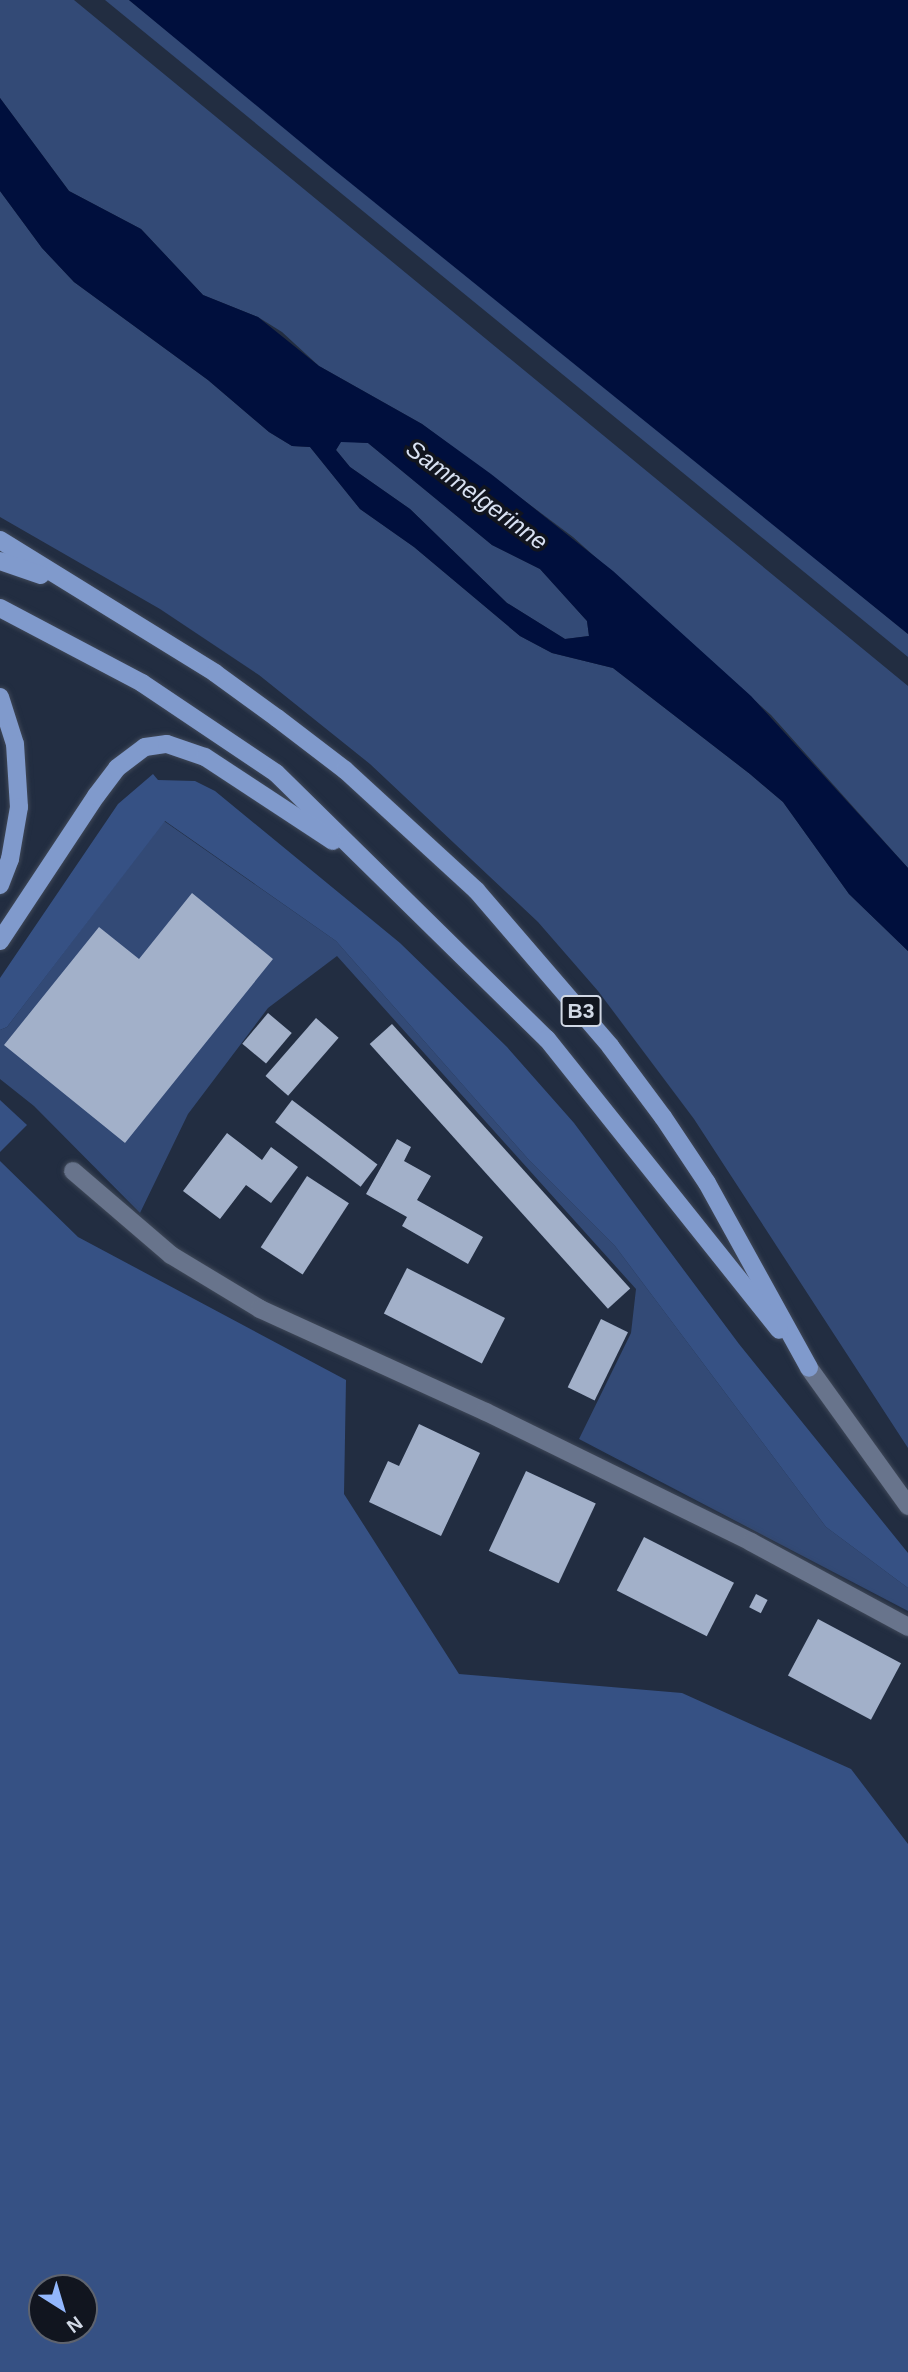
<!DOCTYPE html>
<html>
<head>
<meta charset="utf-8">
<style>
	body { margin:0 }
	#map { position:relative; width:908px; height:2372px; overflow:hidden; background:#222d41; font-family:Helvetica,sans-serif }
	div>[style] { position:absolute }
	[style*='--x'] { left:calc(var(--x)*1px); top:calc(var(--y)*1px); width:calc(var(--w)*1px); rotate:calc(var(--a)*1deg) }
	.green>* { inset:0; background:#334a76 }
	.forest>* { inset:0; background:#365184 }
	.water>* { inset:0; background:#000f3d }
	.building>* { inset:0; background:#a2b0c9; transform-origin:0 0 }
	.roads { filter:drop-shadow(0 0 2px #3f4858) drop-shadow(0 0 2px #3f4858) }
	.minor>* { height:18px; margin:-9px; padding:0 9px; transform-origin:9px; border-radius:9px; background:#68748c }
	.secondary>* { height:18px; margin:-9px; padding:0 9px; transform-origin:9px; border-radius:9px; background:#68748c }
	.primary>* { height:18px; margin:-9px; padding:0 9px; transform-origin:9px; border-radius:9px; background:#809acc }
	span { translate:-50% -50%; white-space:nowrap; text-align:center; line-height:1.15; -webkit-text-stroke:7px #11151f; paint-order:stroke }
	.shield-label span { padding:2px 5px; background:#11151f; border:2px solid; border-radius:5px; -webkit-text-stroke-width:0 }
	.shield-label { font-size:21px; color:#d1d8e5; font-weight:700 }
	.water-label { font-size:24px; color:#d9e2f3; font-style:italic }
	.north { position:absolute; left:28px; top:2274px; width:70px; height:70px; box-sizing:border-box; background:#11151f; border:2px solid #5e636e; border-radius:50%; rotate:143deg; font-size:19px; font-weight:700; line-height:28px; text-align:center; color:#d1d8e5 }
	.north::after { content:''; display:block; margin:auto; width:24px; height:32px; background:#92b7fd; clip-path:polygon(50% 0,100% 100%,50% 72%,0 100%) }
</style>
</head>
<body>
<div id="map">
	<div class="green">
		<i style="clip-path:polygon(0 0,74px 0,908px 686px,908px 868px,771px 715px,573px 537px,422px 424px,319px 366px,282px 332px,258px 317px,203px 295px,141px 229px,69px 191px,0 98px)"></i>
		<i style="clip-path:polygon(105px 0,129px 0,848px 585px,908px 634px,908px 657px)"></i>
		<i style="clip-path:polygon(0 191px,42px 248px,74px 282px,208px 380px,269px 432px,292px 446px,310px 447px,360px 509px,414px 547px,520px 636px,552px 653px,613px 668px,750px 774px,783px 802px,849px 894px,908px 951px,908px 1448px,694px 1119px,598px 991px,538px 922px,370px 764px,259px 675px,160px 609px,0 517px)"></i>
		<i style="clip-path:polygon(341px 441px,368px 443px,492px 545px,540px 569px,587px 621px,589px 636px,565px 639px,507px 603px,410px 509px,350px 467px,336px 450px)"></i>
		<i style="clip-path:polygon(164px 821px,336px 941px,529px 1160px,615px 1246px,826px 1527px,908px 1588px,908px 1611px,579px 1439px,631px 1333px,636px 1289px,337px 956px,268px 1008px,188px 1114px,140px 1213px,34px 1106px,0 1079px,0 1030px,7px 1027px)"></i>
	</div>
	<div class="forest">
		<i style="clip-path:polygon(153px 774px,158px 780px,195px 781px,215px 791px,400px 943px,507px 1047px,574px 1123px,739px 1344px,908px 1553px,908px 1588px,826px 1527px,615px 1246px,529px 1160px,336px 941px,165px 821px,7px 1027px,0 1030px,0 978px,118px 804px)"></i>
		<i style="clip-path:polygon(0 1100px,27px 1125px,0 1152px)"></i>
		<i style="clip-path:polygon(evenodd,0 1161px,78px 1237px,346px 1380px,344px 1494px,459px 1674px,682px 1693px,851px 1769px,908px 1844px,908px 2372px,0 2372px,0 1161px,42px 2288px,84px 2288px,84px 2330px,42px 2330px,42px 2288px)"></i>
	</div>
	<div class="water">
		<i style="clip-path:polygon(129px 0,908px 0,908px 634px,327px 164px)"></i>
		<i style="clip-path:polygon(evenodd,0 98px,69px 191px,141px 229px,203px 295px,258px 317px,319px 366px,422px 424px,491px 474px,613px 571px,751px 696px,908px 868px,908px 951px,849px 894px,783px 802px,750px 774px,613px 668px,552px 653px,520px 636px,414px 547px,360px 509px,310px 447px,292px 446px,269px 432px,208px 380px,74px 282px,42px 248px,0 191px,0 98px,341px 442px,368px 443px,492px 545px,540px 569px,587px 621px,589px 636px,565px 639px,507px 603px,410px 509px,350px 467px,336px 450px,341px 442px)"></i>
	</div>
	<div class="building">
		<i style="clip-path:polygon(192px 893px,273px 959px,125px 1143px,4px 1045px,99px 927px,139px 959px)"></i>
		<i style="left:268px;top:1013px;width:31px;height:40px;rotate:40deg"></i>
		<i style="left:316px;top:1018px;width:30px;height:77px;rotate:41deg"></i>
		<i style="left:392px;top:1024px;width:356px;height:30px;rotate:48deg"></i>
		<i style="left:292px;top:1100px;width:107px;height:28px;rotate:37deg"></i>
		<i style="clip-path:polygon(227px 1133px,262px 1160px,271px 1147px,298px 1167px,271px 1203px,246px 1185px,220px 1219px,183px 1191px)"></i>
		<i style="clip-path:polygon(397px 1139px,411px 1147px,404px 1161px,431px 1176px,417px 1200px,483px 1237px,468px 1264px,402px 1226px,407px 1217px,366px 1194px)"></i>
		<i style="left:307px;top:1176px;width:50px;height:85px;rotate:33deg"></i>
		<i style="left:407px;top:1268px;width:110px;height:51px;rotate:27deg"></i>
		<i style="left:601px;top:1319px;width:30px;height:76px;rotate:26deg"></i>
		<i style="clip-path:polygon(419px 1424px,480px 1453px,441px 1536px,369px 1502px,388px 1461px,399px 1466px)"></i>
		<i style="left:526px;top:1471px;width:77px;height:88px;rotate:25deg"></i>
		<i style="left:644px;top:1537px;width:101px;height:60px;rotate:27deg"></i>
		<i style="left:756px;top:1594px;width:13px;height:15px;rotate:27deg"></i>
		<i style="left:818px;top:1619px;width:94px;height:64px;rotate:28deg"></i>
	</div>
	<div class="roads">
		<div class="minor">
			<i style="--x:73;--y:1171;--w:129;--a:40.6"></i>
			<i style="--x:171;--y:1255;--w:104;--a:31.2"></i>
			<i style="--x:260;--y:1309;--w:248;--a:24.5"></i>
			<i style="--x:486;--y:1412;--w:295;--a:26.1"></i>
			<i style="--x:751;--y:1542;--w:179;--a:28.4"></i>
		</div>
		<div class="secondary">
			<i style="--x:809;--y:1368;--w:170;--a:54.3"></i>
		</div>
		<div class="primary">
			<i style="--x:0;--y:540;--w:253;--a:31.7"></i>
			<i style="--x:215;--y:673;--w:77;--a:36"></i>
			<i style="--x:277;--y:718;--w:86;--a:37.4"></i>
			<i style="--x:345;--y:770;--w:178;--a:42.5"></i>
			<i style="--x:476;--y:890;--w:206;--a:49.3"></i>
			<i style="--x:610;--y:1046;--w:89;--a:53.3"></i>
			<i style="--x:663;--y:1117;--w:79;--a:56.3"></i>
			<i style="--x:707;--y:1183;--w:211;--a:61.1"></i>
			<i style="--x:0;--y:561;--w:43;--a:18.9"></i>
			<i style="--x:0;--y:608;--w:161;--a:27.8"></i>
			<i style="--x:142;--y:683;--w:161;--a:33.9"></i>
			<i style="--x:276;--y:773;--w:380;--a:44.5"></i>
			<i style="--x:547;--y:1039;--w:372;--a:51.4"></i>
			<i style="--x:0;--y:697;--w:49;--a:72.3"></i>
			<i style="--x:15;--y:744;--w:63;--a:86.4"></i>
			<i style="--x:19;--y:807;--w:53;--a:99.8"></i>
			<i style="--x:10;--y:859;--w:28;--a:111"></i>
			<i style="--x:0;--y:941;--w:174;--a:-56.5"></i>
			<i style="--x:96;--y:796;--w:35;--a:-53"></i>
			<i style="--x:117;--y:768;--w:35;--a:-37"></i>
			<i style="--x:145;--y:747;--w:22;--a:-8"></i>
			<i style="--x:167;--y:744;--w:40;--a:18.9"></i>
			<i style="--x:205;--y:757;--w:153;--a:33.3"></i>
		</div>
	</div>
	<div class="shield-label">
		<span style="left:581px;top:1011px">B3</span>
	</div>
	<div class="water-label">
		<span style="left:477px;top:495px;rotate:36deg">Sammelgerinne</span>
	</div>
	<div class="north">N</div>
</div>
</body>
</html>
